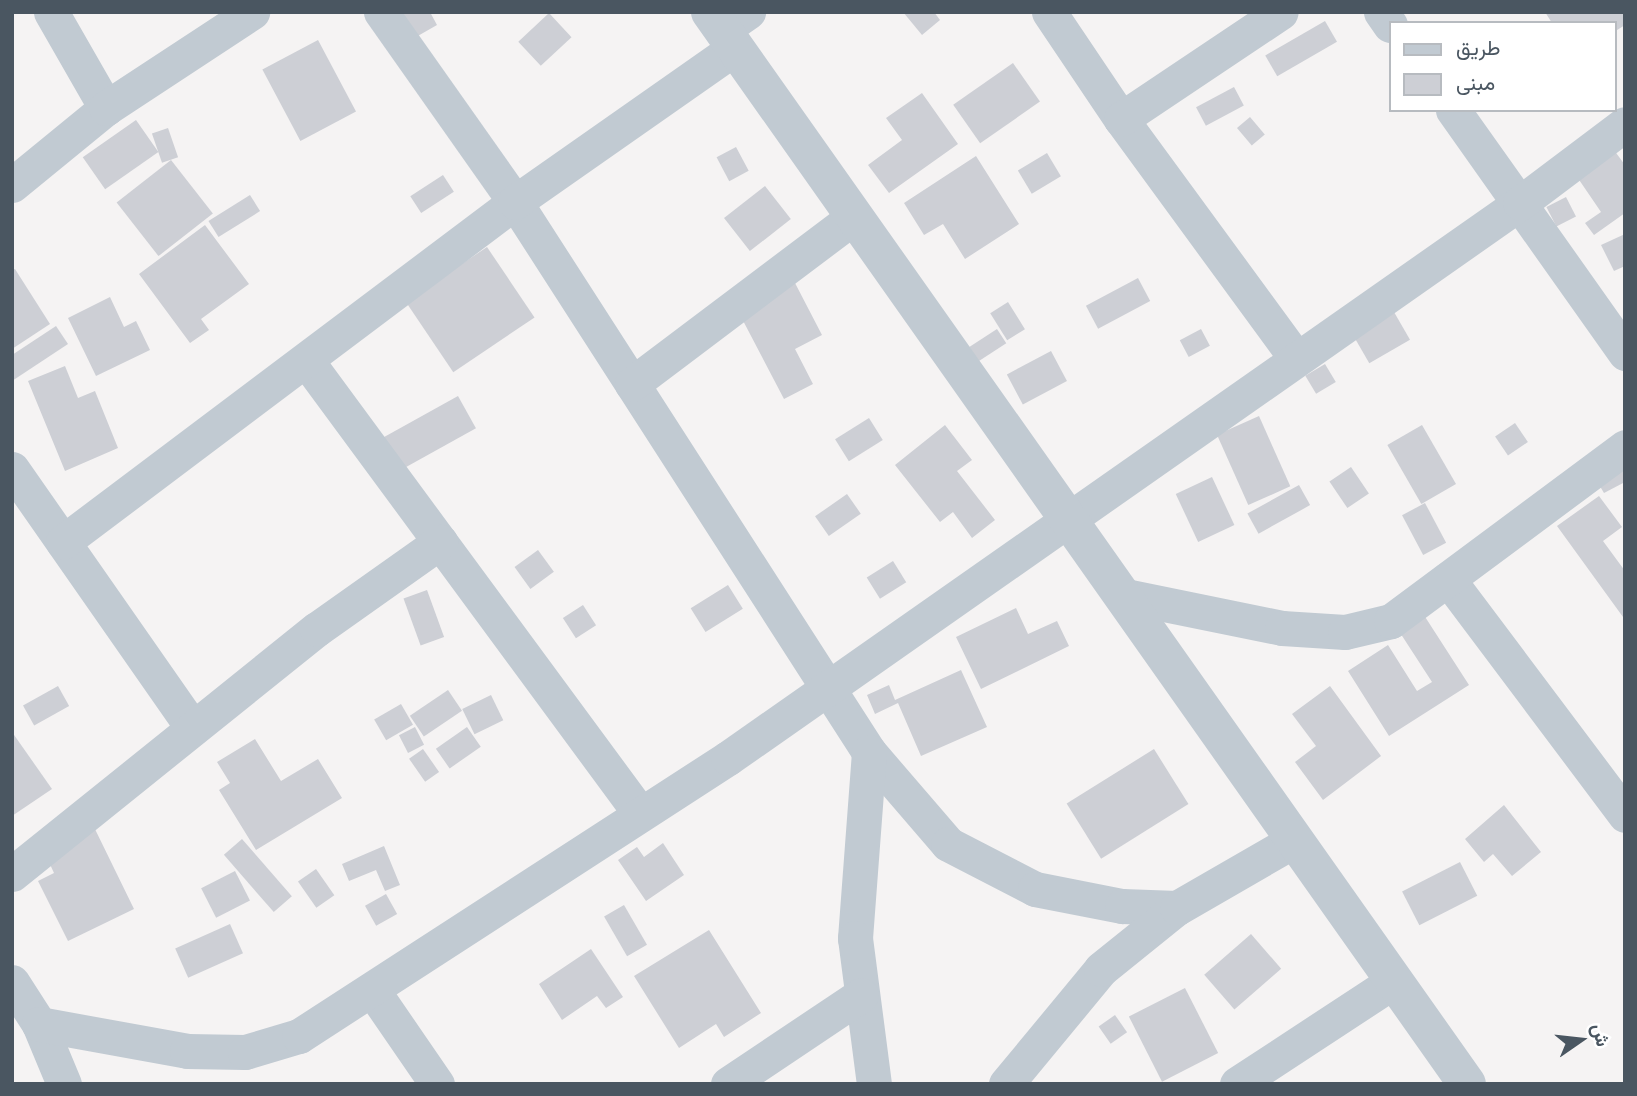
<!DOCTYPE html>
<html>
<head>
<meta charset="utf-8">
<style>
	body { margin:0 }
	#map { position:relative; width:1637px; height:1096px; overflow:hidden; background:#f5f3f3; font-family:"PT Sans Narrow",Vazirmatn,sans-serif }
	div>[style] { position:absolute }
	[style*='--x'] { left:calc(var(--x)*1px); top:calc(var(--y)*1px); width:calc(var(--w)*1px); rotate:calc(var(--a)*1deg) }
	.building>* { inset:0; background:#cdcfd5; transform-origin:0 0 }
	.minor>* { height:35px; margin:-17.5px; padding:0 17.5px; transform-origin:17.5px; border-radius:17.5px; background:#c1cad2 }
	.tertiary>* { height:38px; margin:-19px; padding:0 19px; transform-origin:19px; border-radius:19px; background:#c1cad2 }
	span { translate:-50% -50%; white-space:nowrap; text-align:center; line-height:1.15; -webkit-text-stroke:6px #fff; paint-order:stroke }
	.frame { position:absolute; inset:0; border:14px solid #4a5661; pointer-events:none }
	.legend { position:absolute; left:1389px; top:21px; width:228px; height:91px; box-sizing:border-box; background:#fff; border:2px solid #b7bbc0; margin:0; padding:9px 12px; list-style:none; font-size:21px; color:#4a5661 }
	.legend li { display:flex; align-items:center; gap:14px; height:35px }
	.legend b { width:35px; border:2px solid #b7bbc0 }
	.north { position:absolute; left:1546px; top:1005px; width:70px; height:70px; -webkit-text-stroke:5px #fff; paint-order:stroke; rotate:76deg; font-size:19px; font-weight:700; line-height:28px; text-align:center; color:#4a5661 }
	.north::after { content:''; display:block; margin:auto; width:24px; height:32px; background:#4a5661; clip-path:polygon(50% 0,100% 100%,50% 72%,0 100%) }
</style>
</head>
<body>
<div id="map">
	<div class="building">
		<i style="clip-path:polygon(402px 12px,430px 12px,437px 25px,416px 37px)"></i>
		<i style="clip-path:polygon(903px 12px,934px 12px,940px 20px,922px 35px)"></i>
		<i style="clip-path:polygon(1545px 12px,1625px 12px,1625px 25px,1614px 32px,1614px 23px,1552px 23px)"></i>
		<i style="left:549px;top:13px;width:33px;height:42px;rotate:47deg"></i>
		<i style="left:1325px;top:21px;width:24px;height:69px;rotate:60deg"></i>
		<i style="left:318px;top:40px;width:81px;height:63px;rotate:62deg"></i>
		<i style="left:1013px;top:63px;width:47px;height:73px;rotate:55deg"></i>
		<i style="left:1234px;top:87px;width:21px;height:43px;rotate:62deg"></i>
		<i style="clip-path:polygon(922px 93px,958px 144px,889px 193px,868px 165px,902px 140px,886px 118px)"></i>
		<i style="left:1250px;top:117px;width:23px;height:17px;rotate:50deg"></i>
		<i style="left:136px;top:120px;width:39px;height:65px;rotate:55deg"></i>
		<i style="left:168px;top:128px;width:31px;height:17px;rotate:71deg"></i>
		<i style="clip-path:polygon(1608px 142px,1625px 165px,1625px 213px,1594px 235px,1585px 223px,1601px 212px,1571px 168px)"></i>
		<i style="left:736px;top:147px;width:27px;height:22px;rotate:62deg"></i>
		<i style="left:1047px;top:153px;width:27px;height:34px;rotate:59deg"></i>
		<i style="clip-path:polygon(976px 156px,1019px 224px,965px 259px,943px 224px,924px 235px,904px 203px)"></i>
		<i style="left:171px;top:160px;width:68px;height:69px;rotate:52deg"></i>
		<i style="left:443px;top:175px;width:20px;height:39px;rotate:57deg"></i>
		<i style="left:765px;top:186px;width:42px;height:52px;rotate:52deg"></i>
		<i style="left:250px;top:195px;width:19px;height:49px;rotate:58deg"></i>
		<i style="left:1566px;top:197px;width:22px;height:22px;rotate:63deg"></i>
		<i style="clip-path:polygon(205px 225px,249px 284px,201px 319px,209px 330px,190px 343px,139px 274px)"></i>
		<i style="clip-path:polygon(1625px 234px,1625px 266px,1614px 271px,1601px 245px)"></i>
		<i style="left:487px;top:247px;width:85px;height:98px;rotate:56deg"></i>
		<i style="clip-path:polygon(15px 269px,50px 324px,12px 349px,12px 270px)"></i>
		<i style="left:1138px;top:278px;width:26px;height:59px;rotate:62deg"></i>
		<i style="clip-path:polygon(795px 283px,822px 335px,795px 349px,813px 384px,784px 399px,739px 313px)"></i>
		<i style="clip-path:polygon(110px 297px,124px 327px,136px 321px,150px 350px,96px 376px,68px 318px)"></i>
		<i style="left:1008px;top:302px;width:32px;height:21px;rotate:58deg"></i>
		<i style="left:1394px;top:312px;width:32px;height:47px;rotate:60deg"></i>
		<i style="clip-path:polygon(56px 326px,68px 344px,12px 381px,12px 355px)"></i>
		<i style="left:997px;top:329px;width:17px;height:33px;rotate:57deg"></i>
		<i style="left:1201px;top:329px;width:19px;height:24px;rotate:62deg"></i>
		<i style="left:1051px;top:351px;width:34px;height:50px;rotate:62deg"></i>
		<i style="left:1325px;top:364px;width:21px;height:23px;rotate:59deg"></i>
		<i style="clip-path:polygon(65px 366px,78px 398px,95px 391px,118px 448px,65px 471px,28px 381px)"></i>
		<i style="left:458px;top:396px;width:37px;height:87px;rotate:61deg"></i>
		<i style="left:1259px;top:416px;width:77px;height:46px;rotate:66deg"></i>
		<i style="left:869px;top:418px;width:26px;height:40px;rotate:58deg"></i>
		<i style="left:1515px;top:423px;width:23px;height:24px;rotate:56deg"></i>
		<i style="clip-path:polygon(945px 425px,972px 460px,957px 471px,995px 520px,972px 538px,953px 512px,940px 522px,895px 465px)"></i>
		<i style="left:1422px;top:425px;width:68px;height:40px;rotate:60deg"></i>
		<i style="clip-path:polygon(1625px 462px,1625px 482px,1604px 493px,1595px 478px)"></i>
		<i style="left:1351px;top:467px;width:32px;height:26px;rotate:56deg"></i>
		<i style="left:1212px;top:477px;width:53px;height:40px;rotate:65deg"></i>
		<i style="left:1299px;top:485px;width:23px;height:59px;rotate:61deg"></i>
		<i style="left:847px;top:494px;width:24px;height:39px;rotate:55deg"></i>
		<i style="clip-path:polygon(1599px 496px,1622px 527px,1603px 541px,1625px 571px,1623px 617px,1557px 526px)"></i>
		<i style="left:1425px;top:503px;width:45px;height:26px;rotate:62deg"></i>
		<i style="left:538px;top:550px;width:27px;height:29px;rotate:54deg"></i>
		<i style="left:893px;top:561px;width:25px;height:31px;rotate:58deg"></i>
		<i style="left:728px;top:585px;width:28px;height:44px;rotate:58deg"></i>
		<i style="left:427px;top:590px;width:50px;height:25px;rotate:70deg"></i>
		<i style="left:583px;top:605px;width:24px;height:24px;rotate:57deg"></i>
		<i style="clip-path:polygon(1016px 608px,1028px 634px,1057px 621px,1069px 646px,981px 689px,956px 637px)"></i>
		<i style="clip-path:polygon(1420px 609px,1469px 685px,1389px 736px,1348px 671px,1388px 645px,1417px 691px,1432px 682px,1395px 625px)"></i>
		<i style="clip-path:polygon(961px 670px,987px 727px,921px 756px,898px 703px,875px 714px,867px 695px,889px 685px,895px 700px)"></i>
		<i style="left:58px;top:686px;width:23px;height:40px;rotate:61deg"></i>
		<i style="clip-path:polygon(1330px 686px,1381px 756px,1323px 800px,1295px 762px,1316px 746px,1292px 714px)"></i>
		<i style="left:448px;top:690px;width:25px;height:46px;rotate:56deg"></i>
		<i style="left:491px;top:695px;width:28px;height:32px;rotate:64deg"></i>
		<i style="left:401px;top:704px;width:24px;height:31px;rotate:60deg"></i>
		<i style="left:415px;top:727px;width:20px;height:18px;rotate:63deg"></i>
		<i style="left:467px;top:727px;width:24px;height:38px;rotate:55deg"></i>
		<i style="clip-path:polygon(12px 732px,52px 789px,12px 816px)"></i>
		<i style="clip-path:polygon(255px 739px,281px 781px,318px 759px,342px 798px,256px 850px,219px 790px,230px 783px,217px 762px)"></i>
		<i style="left:423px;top:749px;width:28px;height:17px;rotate:55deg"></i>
		<i style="left:1154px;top:749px;width:65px;height:103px;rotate:58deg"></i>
		<i style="clip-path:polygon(1504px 805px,1541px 852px,1512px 876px,1493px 854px,1484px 862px,1465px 839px)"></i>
		<i style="clip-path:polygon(92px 823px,134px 909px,68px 941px,38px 881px,54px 873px,42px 847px)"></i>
		<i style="left:242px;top:839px;width:76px;height:24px;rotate:49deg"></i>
		<i style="clip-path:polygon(663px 843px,684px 875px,646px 901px,618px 860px,637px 847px,644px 857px)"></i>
		<i style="clip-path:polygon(384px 846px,400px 885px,385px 891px,376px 870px,349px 881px,342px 864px)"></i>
		<i style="left:1460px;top:862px;width:38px;height:65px;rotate:63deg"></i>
		<i style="left:316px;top:869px;width:32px;height:22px;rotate:55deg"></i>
		<i style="left:235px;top:871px;width:33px;height:38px;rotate:63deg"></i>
		<i style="left:386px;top:894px;width:23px;height:24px;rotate:61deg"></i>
		<i style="left:624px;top:905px;width:46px;height:23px;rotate:60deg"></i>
		<i style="left:230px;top:924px;width:32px;height:60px;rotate:66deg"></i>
		<i style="clip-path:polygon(709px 930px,761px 1013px,724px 1037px,716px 1024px,679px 1048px,634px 976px)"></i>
		<i style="left:1251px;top:934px;width:46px;height:62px;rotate:49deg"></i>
		<i style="clip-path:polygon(591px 949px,623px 997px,606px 1008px,597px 996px,562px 1020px,539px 984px)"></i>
		<i style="left:1185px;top:988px;width:73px;height:63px;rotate:63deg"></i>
		<i style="left:1115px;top:1015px;width:21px;height:20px;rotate:55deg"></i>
	</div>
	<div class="minor">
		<i style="--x:51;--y:12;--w:111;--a:60.2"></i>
		<i style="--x:381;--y:12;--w:232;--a:54.8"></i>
		<i style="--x:515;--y:202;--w:654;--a:57.23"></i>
		<i style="--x:869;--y:752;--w:121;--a:49.3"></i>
		<i style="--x:948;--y:844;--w:98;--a:27.3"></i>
		<i style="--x:1035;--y:889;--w:89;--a:11.1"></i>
		<i style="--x:1122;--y:906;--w:55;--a:2.1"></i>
		<i style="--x:1049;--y:12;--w:129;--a:56.1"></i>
		<i style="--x:1121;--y:119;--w:296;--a:53.8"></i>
		<i style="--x:1381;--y:12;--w:16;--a:55"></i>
		<i style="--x:722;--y:30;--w:32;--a:-35"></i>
		<i style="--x:1453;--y:110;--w:298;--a:54.7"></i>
		<i style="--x:1121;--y:119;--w:192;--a:-33.8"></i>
		<i style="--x:12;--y:185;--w:122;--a:-39.3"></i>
		<i style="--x:106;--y:108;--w:175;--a:-33.3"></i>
		<i style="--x:306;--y:360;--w:561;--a:53.62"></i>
		<i style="--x:632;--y:384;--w:278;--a:-37"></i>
		<i style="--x:12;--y:469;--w:315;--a:55.1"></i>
		<i style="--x:63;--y:542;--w:566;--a:-36.95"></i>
		<i style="--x:515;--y:202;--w:269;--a:-35"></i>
		<i style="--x:1448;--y:579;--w:295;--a:53.1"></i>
		<i style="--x:1125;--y:596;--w:160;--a:11.5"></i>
		<i style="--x:1282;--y:628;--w:63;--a:3.6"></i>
		<i style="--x:1345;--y:632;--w:47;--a:-13.4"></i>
		<i style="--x:1391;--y:621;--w:292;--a:-36.6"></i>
		<i style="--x:869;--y:752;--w:187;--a:94.3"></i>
		<i style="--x:855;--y:938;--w:147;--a:82.6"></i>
		<i style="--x:12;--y:874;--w:391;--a:-38.8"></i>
		<i style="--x:317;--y:629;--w:151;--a:-35.3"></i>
		<i style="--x:12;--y:982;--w:50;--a:57.3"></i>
		<i style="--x:39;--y:1024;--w:65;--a:67.4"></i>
		<i style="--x:373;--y:991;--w:113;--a:55.5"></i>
		<i style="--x:39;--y:1024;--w:150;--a:10.3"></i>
		<i style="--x:187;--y:1051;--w:58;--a:1"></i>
		<i style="--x:245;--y:1052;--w:56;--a:-16.5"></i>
		<i style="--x:299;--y:1036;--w:511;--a:-32.94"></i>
		<i style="--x:728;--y:758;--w:967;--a:-35.02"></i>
		<i style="--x:1520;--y:203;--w:131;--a:-37"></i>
		<i style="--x:728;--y:1084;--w:160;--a:-33.8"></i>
		<i style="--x:1006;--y:1084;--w:149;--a:-50.4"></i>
		<i style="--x:1101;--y:969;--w:97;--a:-38.8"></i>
		<i style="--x:1177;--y:908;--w:134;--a:-30"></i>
		<i style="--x:1237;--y:1084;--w:188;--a:-33.3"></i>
	</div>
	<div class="tertiary">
		<i style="--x:710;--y:12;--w:1312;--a:54.77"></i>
	</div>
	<div class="frame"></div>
	<ul class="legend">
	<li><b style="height:9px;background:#c1cad2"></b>طريق</li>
	<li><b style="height:19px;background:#cdcfd5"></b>مبنى</li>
	</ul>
	<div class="north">ش</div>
</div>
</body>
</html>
